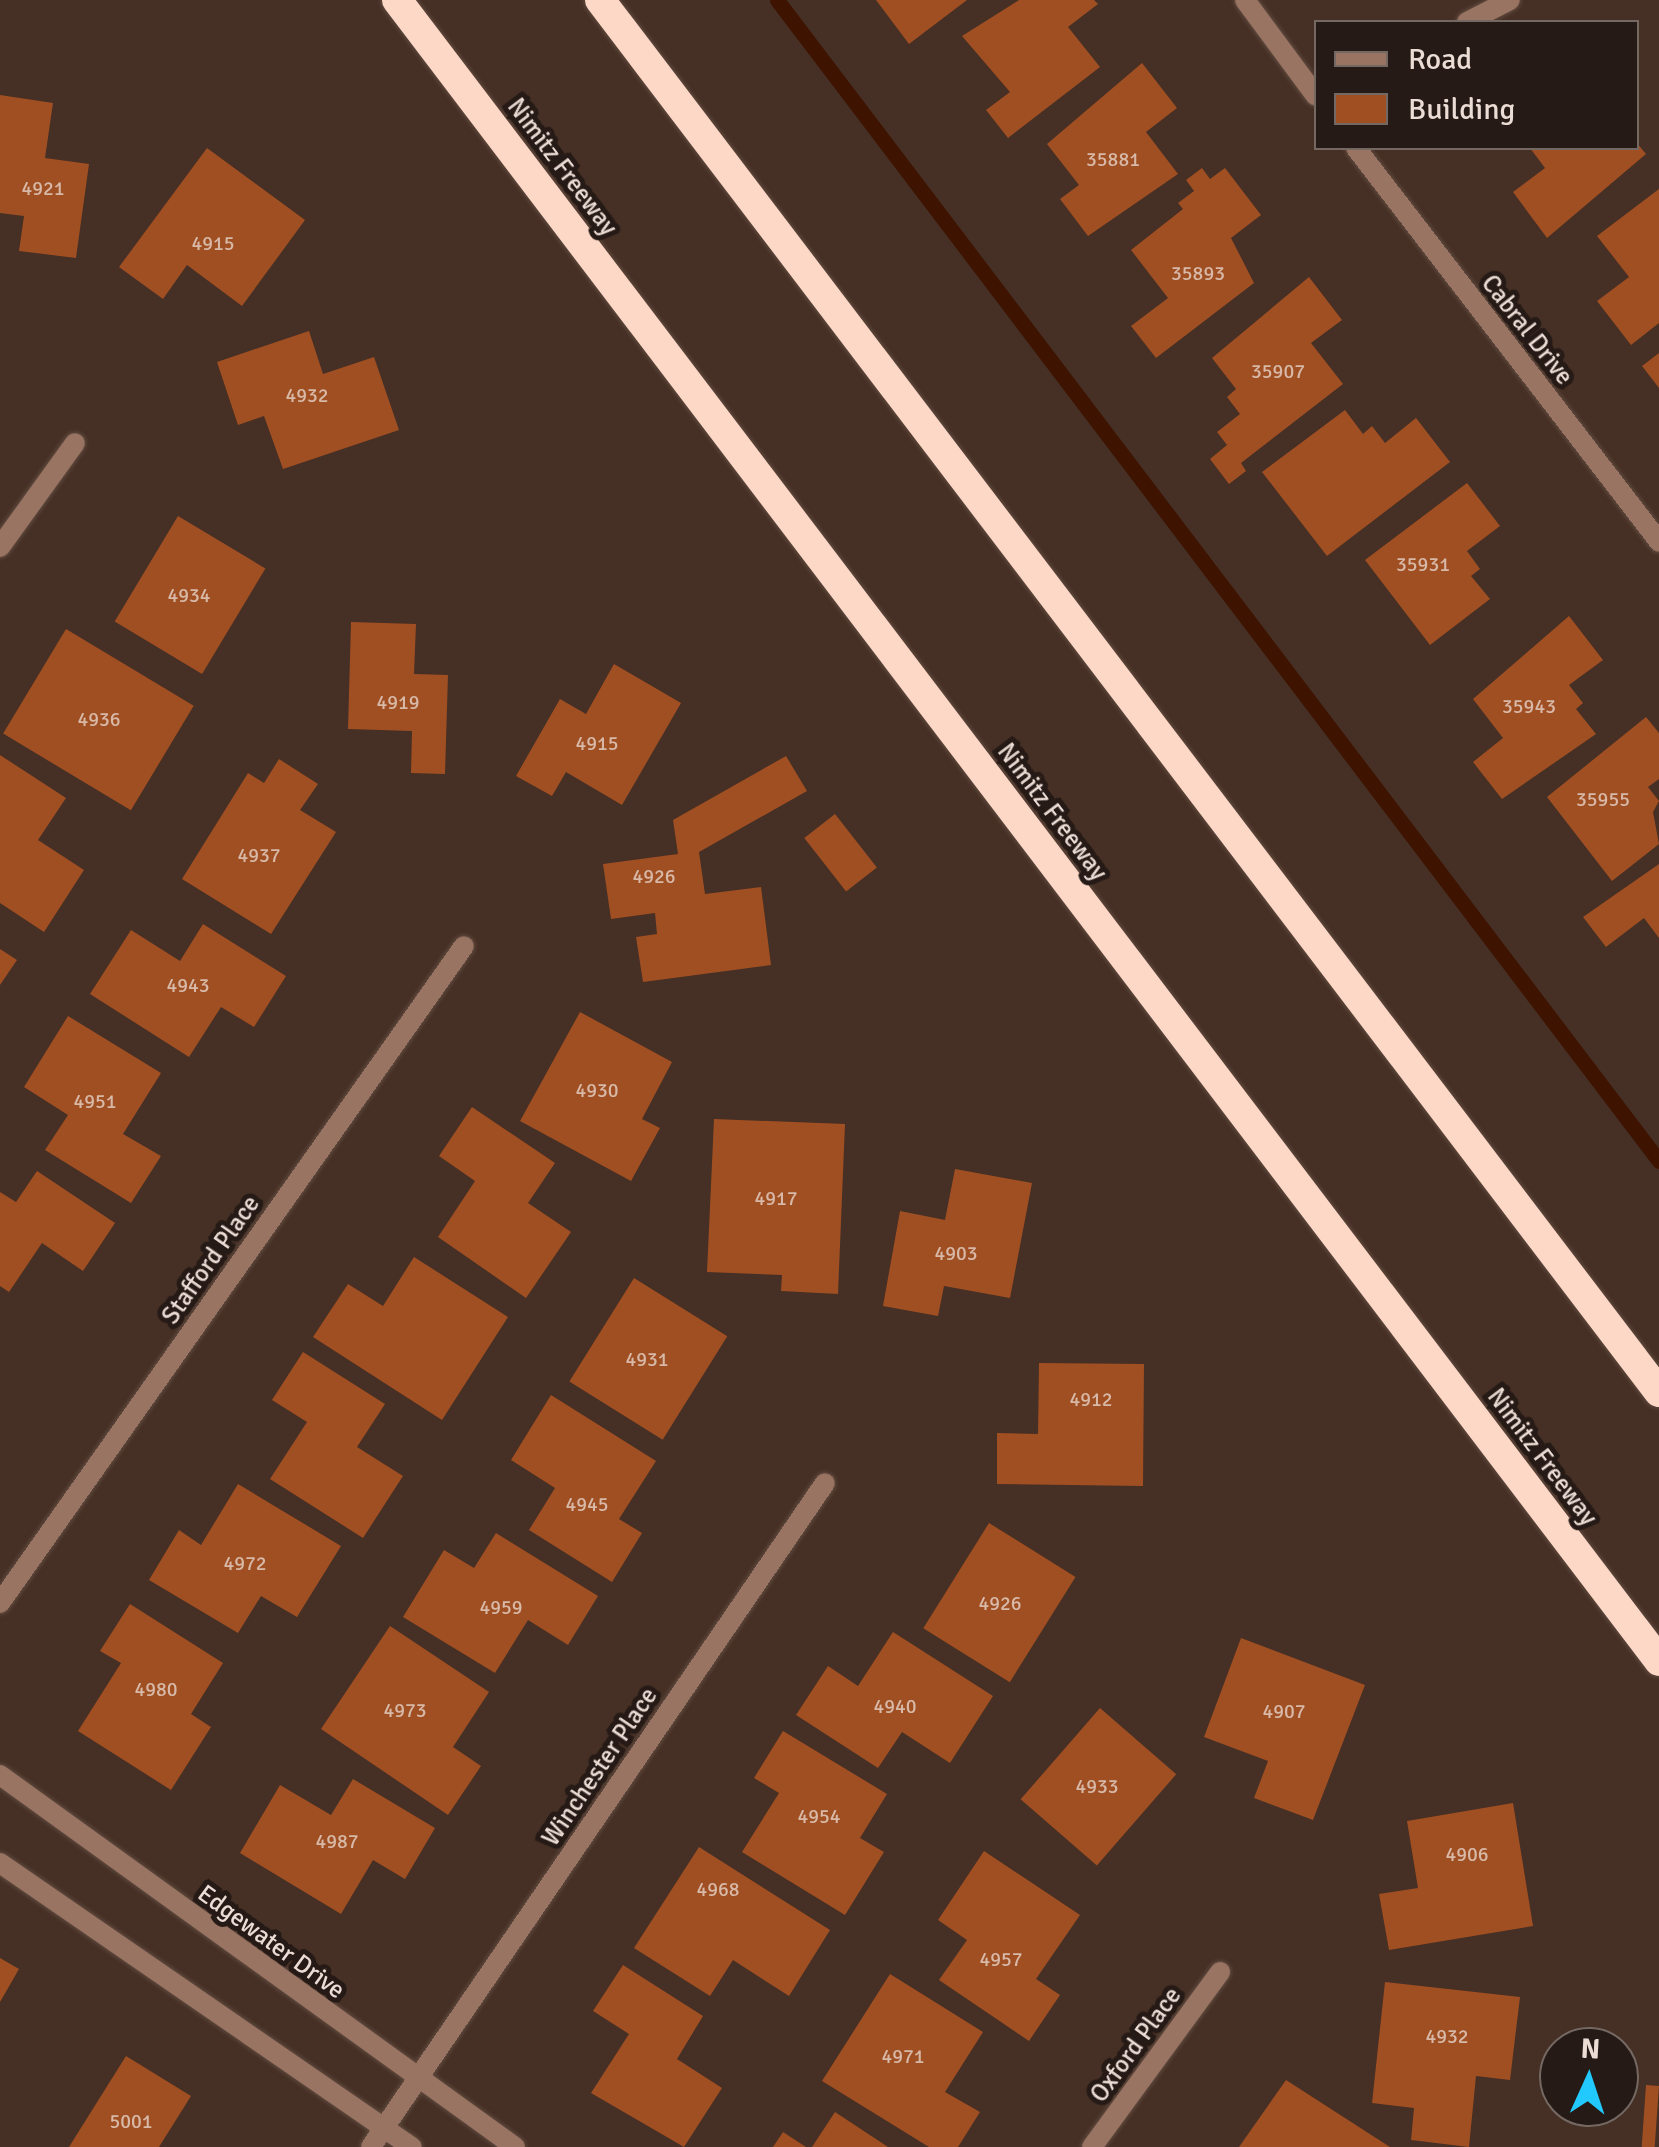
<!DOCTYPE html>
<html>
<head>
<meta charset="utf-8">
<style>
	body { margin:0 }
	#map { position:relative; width:1659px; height:2147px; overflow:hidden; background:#462f24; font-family:Signika,sans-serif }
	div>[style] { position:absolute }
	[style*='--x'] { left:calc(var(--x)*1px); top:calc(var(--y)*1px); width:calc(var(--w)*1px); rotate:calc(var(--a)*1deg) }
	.stream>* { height:15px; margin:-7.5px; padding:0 7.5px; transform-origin:7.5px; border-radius:7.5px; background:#3e1400 }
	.building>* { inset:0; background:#a04f22; transform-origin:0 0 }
	.roads { filter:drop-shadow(0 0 2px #604b40) drop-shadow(0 0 2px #604b40) }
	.minor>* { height:20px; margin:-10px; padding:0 10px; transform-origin:10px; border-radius:10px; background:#9a7462 }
	.tertiary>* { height:20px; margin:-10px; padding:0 10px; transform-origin:10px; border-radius:10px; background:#9a7462 }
	.motorway>* { height:30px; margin:-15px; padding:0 15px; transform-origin:15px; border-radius:15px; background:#fed8c7 }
	span { translate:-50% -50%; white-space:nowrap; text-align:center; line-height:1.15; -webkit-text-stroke:10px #251a15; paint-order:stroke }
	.number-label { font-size:20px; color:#d8b9a8 }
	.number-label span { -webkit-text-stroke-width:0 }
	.street-label { font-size:25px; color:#ebdcd5 }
	.legend { position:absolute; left:1314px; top:20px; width:325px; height:130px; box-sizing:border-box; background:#251a15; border:2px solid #746862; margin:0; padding:12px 18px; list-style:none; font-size:30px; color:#ebdcd5 }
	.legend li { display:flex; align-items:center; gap:20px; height:50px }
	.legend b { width:50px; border:2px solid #746862 }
	.north { position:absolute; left:1539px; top:2027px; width:100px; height:100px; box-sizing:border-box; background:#251a15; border:2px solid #746862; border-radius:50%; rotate:3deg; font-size:28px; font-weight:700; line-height:40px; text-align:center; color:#ebdcd5 }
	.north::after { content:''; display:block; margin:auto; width:35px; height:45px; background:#22c9fe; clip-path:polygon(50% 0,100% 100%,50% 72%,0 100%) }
</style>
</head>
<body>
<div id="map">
	<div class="stream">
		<i style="--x:777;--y:0;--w:1458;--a:52.78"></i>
	</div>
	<div class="building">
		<i style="clip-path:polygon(876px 0,967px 0,909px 44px)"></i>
		<i style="clip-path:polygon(1019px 0,1094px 0,1098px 4px,1068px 27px,1100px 67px,1008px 138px,986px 110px,1010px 92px,962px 36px)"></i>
		<i style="clip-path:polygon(1142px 63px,1177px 108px,1146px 132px,1178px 174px,1088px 236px,1060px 199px,1079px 185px,1047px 144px)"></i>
		<i style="clip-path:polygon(0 95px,53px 103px,45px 158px,89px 164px,76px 258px,19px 251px,24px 216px,0 213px)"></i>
		<i style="clip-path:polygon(1636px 142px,1646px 154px,1547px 238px,1513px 192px,1545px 168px,1530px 148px,1636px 148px)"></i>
		<i style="clip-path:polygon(207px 148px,305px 220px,242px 306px,187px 265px,163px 299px,119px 267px)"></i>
		<i style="clip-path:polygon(1202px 168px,1210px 179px,1225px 168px,1261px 215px,1231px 238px,1254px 283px,1156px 358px,1131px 326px,1168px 298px,1131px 250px,1183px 209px,1178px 203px,1194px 191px,1186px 180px)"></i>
		<i style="clip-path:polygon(1659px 189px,1659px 323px,1631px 345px,1597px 301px,1629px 277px,1597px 236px)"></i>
		<i style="clip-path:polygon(1309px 277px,1342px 320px,1311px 343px,1343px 384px,1241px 463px,1246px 471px,1229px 484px,1210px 459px,1227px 445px,1217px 432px,1240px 414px,1227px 397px,1236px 389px,1212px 358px)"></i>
		<i style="clip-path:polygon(309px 331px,323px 374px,374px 357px,399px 430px,283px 469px,264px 416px,238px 425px,217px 362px)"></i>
		<i style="clip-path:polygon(1659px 353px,1659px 388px,1642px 366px)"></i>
		<i style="clip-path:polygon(1345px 410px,1363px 434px,1372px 426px,1385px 443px,1416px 418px,1450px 462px,1327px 556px,1262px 472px)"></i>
		<i style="clip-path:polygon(1467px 483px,1500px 526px,1467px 551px,1480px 569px,1471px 576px,1490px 599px,1430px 645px,1365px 560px)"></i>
		<i style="left:178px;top:516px;width:102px;height:123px;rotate:31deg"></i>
		<i style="clip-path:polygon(1569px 616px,1603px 660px,1569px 685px,1583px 703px,1576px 709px,1596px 734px,1502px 799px,1473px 762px,1503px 738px,1473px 699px)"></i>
		<i style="clip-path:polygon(351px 622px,416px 624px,414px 674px,448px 675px,445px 774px,411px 773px,412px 731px,348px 729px)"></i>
		<i style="left:66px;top:629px;width:149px;height:122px;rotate:31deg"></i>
		<i style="clip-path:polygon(614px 664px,681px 703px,622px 805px,566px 772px,552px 796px,516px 776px,560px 699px,586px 714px)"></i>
		<i style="clip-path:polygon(1646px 717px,1659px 733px,1659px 779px,1648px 787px,1659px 801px,1653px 812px,1659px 844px,1612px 881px,1547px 797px)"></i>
		<i style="clip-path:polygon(0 755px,66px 798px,38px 840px,84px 870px,44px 932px,0 903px)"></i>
		<i style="clip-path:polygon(786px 756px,807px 791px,699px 852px,705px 894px,761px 887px,771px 965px,643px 982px,636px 937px,657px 934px,655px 913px,611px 919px,603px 864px,678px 854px,673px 820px)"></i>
		<i style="clip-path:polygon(279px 759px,318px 784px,300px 810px,336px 832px,271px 934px,182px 879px,248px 773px,264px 783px)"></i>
		<i style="left:835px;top:814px;width:68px;height:39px;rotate:52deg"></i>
		<i style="clip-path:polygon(1659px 864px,1659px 938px,1644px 918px,1606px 947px,1583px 917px)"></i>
		<i style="clip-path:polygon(203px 924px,286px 976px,254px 1027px,221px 1007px,189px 1057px,90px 994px,131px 930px,180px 961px)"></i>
		<i style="clip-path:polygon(0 949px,17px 960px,0 985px)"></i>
		<i style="clip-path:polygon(580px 1012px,672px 1062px,642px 1119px,660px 1128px,631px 1181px,520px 1121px)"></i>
		<i style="clip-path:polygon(68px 1016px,161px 1073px,123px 1134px,161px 1156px,131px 1203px,45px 1150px,68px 1115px,24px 1087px)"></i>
		<i style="clip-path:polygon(472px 1107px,555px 1163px,528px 1203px,571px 1232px,526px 1298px,438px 1237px,475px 1181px,439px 1156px)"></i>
		<i style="clip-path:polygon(714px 1119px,845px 1124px,838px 1294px,781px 1291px,782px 1275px,707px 1272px)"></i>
		<i style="clip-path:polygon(955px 1169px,1032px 1183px,1010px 1298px,944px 1286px,938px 1316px,883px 1306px,900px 1211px,945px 1220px)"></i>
		<i style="clip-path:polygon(37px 1171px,115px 1223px,83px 1271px,42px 1243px,9px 1292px,0 1286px,0 1192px,16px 1202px)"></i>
		<i style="clip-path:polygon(414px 1257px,508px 1317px,442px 1420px,313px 1337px,348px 1284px,383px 1306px)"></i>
		<i style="left:634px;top:1278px;width:110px;height:122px;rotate:32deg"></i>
		<i style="clip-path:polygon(303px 1352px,385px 1404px,357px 1447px,403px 1476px,363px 1538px,270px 1479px,307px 1422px,272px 1400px)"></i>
		<i style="clip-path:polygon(1039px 1363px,1144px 1364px,1143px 1486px,997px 1484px,997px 1433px,1038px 1434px)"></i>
		<i style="clip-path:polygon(551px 1395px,656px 1461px,619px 1519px,642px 1533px,612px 1582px,529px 1530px,555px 1488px,511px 1460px)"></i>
		<i style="clip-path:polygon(238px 1484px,341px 1546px,297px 1617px,261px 1596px,238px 1633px,149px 1580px,179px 1530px,201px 1545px)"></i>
		<i style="left:989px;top:1523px;width:102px;height:124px;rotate:32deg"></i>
		<i style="clip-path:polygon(496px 1533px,598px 1596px,568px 1645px,528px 1620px,495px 1673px,403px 1617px,444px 1550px,474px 1568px)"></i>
		<i style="clip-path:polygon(130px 1604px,223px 1663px,191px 1714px,211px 1727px,171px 1790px,78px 1731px,121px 1663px,100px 1651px)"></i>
		<i style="clip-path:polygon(390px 1626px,489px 1692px,453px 1747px,481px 1766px,448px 1815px,321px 1729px)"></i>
		<i style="clip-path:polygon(893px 1632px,993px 1696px,950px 1763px,902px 1732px,878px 1768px,796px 1715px,828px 1666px,858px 1686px)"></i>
		<i style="clip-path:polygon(1241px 1638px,1365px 1685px,1313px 1820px,1254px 1798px,1268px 1761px,1204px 1737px)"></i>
		<i style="left:1100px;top:1708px;width:101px;height:121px;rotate:41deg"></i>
		<i style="clip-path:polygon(783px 1731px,887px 1794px,860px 1838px,884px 1852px,845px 1915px,742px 1852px,779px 1793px,754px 1778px)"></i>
		<i style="clip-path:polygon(353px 1779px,435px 1828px,405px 1879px,373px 1860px,341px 1914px,240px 1853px,280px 1785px,331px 1815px)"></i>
		<i style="clip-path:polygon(1513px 1803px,1533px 1926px,1389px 1950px,1379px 1894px,1418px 1888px,1407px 1821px)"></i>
		<i style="clip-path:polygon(699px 1847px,830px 1930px,789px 1996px,733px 1960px,710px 1996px,634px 1948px)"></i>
		<i style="clip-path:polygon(984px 1851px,1080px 1915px,1036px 1979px,1060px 1995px,1029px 2041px,939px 1980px,967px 1940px,938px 1920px)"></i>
		<i style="clip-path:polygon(0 1958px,19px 1969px,0 2002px)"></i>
		<i style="clip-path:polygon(623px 1965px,703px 2016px,677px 2059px,722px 2088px,684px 2147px,591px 2093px,629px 2034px,593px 2011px)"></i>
		<i style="clip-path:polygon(890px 1974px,983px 2032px,945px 2092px,980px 2112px,958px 2147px,929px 2147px,822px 2081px)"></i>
		<i style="clip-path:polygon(1385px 1982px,1520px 1997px,1510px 2080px,1476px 2076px,1469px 2147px,1411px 2140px,1414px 2108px,1372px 2103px)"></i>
		<i style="clip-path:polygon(126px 2056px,191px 2096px,159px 2147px,69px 2147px)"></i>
		<i style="clip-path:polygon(1286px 2080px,1390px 2147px,1239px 2147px)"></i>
		<i style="left:1646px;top:2085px;width:13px;height:62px;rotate:4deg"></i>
		<i style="clip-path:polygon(835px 2112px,888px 2147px,812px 2147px)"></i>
		<i style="clip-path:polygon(783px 2132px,806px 2147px,773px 2147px)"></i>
	</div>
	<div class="roads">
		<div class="minor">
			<i style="--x:1245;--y:0;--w:119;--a:53.5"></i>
			<i style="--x:1467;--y:22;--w:48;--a:-27.1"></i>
			<i style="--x:1356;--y:148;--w:497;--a:52.4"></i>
			<i style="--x:0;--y:547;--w:128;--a:-54.2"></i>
			<i style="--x:0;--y:1603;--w:804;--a:-54.77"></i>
			<i style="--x:371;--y:2147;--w:804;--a:-55.64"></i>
			<i style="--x:1092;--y:2147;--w:217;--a:-53.8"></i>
		</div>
		<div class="tertiary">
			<i style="--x:0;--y:1775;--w:635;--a:35.84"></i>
			<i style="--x:0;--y:1863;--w:500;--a:34.6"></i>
		</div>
		<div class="motorway">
			<i style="--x:397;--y:0;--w:2086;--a:52.77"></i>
			<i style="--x:600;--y:0;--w:1749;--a:52.74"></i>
		</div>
	</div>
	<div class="number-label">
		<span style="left:1113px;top:159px">35881</span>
		<span style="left:43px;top:188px">4921</span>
		<span style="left:213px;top:243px">4915</span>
		<span style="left:1198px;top:273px">35893</span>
		<span style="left:1278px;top:371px">35907</span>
		<span style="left:307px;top:395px">4932</span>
		<span style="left:1423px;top:564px">35931</span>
		<span style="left:189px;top:595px">4934</span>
		<span style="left:398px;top:702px">4919</span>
		<span style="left:1529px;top:706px">35943</span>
		<span style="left:99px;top:719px">4936</span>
		<span style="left:597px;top:743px">4915</span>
		<span style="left:1603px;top:799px">35955</span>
		<span style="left:259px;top:855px">4937</span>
		<span style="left:654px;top:876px">4926</span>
		<span style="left:188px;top:985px">4943</span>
		<span style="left:597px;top:1090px">4930</span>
		<span style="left:95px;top:1101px">4951</span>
		<span style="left:776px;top:1198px">4917</span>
		<span style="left:956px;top:1253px">4903</span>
		<span style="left:647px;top:1359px">4931</span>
		<span style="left:1091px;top:1399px">4912</span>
		<span style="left:587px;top:1504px">4945</span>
		<span style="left:245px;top:1563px">4972</span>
		<span style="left:1000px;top:1603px">4926</span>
		<span style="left:501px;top:1607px">4959</span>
		<span style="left:156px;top:1689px">4980</span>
		<span style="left:895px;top:1706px">4940</span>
		<span style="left:405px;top:1710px">4973</span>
		<span style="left:1284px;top:1711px">4907</span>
		<span style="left:1097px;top:1786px">4933</span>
		<span style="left:819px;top:1816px">4954</span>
		<span style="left:337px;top:1841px">4987</span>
		<span style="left:1467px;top:1854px">4906</span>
		<span style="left:718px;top:1889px">4968</span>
		<span style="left:1001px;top:1959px">4957</span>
		<span style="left:1447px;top:2036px">4932</span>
		<span style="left:903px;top:2056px">4971</span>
		<span style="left:131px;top:2121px">5001</span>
	</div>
	<div class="street-label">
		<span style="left:562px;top:167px;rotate:53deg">Nimitz Freeway</span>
		<span style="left:1527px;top:330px;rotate:52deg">Cabral Drive</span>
		<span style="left:1052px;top:812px;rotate:53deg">Nimitz Freeway</span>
		<span style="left:211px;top:1260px;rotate:-55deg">Stafford Place</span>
		<span style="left:1542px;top:1457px;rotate:53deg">Nimitz Freeway</span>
		<span style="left:600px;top:1767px;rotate:-56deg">Winchester Place</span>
		<span style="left:271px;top:1942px;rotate:36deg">Edgewater Drive</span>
		<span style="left:1136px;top:2045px;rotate:-54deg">Oxford Place</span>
	</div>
	<ul class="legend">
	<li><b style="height:12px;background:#9a7462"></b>Road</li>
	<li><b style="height:28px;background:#a04f22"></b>Building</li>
	</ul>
	<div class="north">N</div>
</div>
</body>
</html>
